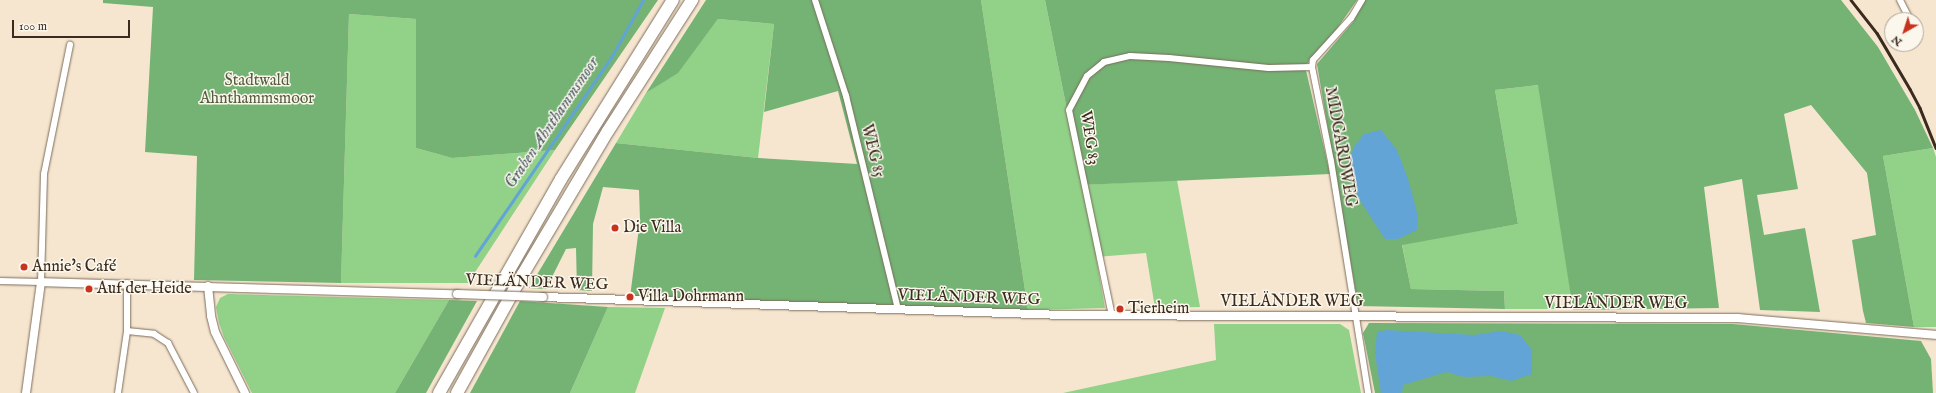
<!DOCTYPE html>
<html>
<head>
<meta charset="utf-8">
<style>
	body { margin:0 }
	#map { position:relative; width:1936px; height:393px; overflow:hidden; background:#f6e6cf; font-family:"IM FELL English",serif }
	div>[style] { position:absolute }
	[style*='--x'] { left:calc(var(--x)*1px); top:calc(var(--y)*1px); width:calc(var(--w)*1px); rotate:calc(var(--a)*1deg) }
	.green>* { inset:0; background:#91d188 }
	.forest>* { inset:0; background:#74b374 }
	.water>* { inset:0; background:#62a4d6 }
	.stream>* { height:2.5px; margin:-1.25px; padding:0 1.25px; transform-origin:1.25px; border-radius:1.25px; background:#62a4d6 }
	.roads { filter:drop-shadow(0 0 1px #7c6c5c) drop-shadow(0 0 1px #7c6c5c) }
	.minor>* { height:6px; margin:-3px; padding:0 3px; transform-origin:3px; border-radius:3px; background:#fff }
	.tertiary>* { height:8px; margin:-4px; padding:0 4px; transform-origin:4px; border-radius:4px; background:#fff }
	.motorway>* { height:12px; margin:-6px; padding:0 6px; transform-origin:6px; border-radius:6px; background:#fff }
	.rail>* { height:2.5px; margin:-1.25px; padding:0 1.25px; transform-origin:1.25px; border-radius:1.25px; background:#3b2a1e }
	.bridges { filter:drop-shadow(0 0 1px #7c6c5c) drop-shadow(0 0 1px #7c6c5c) }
	.tertiary-bridge>* { height:8px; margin:-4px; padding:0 4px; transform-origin:4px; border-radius:4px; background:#fff }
	.dots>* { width:11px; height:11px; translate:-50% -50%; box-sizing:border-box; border:2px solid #fbf7ec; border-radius:50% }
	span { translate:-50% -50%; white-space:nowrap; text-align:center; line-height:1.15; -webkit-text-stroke:3px #fbf7ec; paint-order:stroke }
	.park-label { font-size:16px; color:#555c3e }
	.street-label { font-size:16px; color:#3b2a1e }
	.poi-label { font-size:16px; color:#3b2a1e }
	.left { translate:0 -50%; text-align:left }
	.water-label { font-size:17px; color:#4b5b68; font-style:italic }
	.north { position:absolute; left:1884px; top:12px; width:40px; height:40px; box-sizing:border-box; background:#fbf7ec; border:1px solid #aea59a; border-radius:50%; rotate:219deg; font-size:11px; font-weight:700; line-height:16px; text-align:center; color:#3b2a1e }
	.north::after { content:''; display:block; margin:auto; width:14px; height:18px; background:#c8321e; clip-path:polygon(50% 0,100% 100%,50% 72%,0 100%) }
	.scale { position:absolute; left:12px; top:20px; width:118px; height:18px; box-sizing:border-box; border:2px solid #3b2a1e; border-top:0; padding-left:5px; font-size:12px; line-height:14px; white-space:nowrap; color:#3b2a1e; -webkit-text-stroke:3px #fbf7ec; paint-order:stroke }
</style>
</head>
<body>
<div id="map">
	<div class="green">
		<i style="clip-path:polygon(981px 0,1045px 0,1082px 185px,1177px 180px,1200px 307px,1155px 308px,1146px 253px,1096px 257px,1105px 308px,1028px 310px)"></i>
		<i style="clip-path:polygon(349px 14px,416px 19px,416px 148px,452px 158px,555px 150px,468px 283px,341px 283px)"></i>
		<i style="clip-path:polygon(718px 19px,774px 24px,758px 158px,616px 143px,646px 93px,678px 72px)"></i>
		<i style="clip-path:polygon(1539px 85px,1571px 294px,1553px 297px,1556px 309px,1505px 309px,1504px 291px,1411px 289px,1402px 244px,1518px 224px,1495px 90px)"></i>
		<i style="clip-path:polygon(1933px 148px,1936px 157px,1936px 327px,1914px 327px,1883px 156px)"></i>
		<i style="clip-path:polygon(228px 294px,449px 300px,395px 393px,252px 393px,224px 337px,219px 323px,216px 307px,220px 298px)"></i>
		<i style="clip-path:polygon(608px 307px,665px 308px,635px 393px,570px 393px)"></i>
		<i style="clip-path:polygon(1214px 324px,1340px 324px,1349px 330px,1361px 393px,1063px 393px,1216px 360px)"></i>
	</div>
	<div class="forest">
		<i style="clip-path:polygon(103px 0,658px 0,555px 150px,452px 158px,416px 148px,416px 19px,349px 14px,341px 283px,194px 280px,197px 156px,145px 152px,153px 7px,103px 3px)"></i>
		<i style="clip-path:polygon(706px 0,981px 0,1028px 310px,630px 297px,640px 220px,639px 190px,603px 187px,593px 224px,592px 291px,577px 290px,576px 248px,566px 249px,546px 289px,529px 288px,616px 143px,758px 158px,857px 164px,838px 91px,764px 112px,774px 24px,718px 19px,678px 73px,646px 93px)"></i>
		<i style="clip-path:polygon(1045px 0,1357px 0,1336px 30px,1305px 66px,1330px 174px,1082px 185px)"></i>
		<i style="clip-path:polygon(1365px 0,1841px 0,1878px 47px,1915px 110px,1933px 148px,1883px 156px,1914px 327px,1866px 323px,1863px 311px,1852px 240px,1876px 235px,1867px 173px,1811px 105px,1784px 114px,1798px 189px,1757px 195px,1764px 235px,1805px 228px,1820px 312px,1760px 310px,1742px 179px,1704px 187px,1719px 308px,1573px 310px,1538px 85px,1495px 90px,1518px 224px,1402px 245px,1411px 289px,1504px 291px,1505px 309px,1358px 306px,1317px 64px,1353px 22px)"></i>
		<i style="clip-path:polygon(449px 300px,477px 301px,426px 393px,395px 393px)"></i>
		<i style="clip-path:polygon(520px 301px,608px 307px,570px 393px,470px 393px)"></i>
		<i style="clip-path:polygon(1369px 323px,1733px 324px,1921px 341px,1931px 359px,1933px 393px,1375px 393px,1363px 333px)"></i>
	</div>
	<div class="water">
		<i style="clip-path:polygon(1381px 130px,1397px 150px,1408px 179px,1418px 216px,1417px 230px,1398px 239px,1385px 239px,1359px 199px,1348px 165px,1354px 147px,1364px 134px)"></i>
		<i style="clip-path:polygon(1387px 330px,1474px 335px,1501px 331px,1520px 335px,1532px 350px,1532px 374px,1511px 381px,1491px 376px,1464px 377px,1446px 372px,1403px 385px,1402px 393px,1381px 393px,1375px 354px,1377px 332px)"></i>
	</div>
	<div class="stream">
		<i style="--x:475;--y:256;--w:242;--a:-55.6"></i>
		<i style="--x:612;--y:56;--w:64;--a:-61"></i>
	</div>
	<div class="roads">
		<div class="minor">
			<i style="--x:815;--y:0;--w:101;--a:72.1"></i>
			<i style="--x:846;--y:96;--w:220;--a:76.3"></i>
			<i style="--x:1362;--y:0;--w:21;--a:121"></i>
			<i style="--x:1351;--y:18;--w:57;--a:132.1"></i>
			<i style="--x:1313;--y:60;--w:7;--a:98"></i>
			<i style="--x:1312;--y:67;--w:96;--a:78.6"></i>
			<i style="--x:1331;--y:161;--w:235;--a:80.9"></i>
			<i style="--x:1900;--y:0;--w:22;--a:63"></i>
			<i style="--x:0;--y:281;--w:41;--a:1.4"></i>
			<i style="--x:41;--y:282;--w:108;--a:-88.4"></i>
			<i style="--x:44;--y:174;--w:132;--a:-78.6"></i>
			<i style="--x:1112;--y:316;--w:210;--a:-101.8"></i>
			<i style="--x:1069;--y:110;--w:38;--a:-62"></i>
			<i style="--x:1087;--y:76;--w:22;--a:-39"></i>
			<i style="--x:1104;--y:62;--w:27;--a:-13"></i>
			<i style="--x:1130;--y:56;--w:39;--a:3"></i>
			<i style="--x:1169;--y:58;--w:100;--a:5.7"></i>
			<i style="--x:1269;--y:68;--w:43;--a:-1.3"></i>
			<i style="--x:127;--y:331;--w:27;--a:6"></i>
			<i style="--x:154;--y:334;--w:17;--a:33"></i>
			<i style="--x:168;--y:343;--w:56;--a:62.5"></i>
			<i style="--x:118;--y:393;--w:63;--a:-81.7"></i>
			<i style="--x:127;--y:331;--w:48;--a:-90"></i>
		</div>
		<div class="tertiary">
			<i style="--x:208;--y:286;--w:30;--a:84"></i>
			<i style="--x:211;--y:316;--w:16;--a:76"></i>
			<i style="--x:215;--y:332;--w:68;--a:63.8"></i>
			<i style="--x:543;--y:297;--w:521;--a:1.98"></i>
			<i style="--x:1064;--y:315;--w:674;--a:0.26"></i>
			<i style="--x:1738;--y:318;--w:199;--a:4.9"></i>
			<i style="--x:26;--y:393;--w:112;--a:-82.3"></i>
			<i style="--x:41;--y:282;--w:416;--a:1.7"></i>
		</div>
		<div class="motorway">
			<i style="--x:439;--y:393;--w:246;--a:-60.3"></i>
			<i style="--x:561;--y:179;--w:211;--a:-58"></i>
			<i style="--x:457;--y:393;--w:136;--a:-61"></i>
			<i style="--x:523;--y:274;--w:166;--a:-59.3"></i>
			<i style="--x:608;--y:131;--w:156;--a:-57.3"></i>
		</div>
	</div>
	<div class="rail">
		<i style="--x:1851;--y:0;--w:42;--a:51.8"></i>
		<i style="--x:1877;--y:33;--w:65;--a:59.5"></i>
		<i style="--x:1910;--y:89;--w:21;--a:62"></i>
		<i style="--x:1920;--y:108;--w:43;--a:68.2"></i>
	</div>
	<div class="bridges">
		<div class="tertiary-bridge">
			<i style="--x:457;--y:294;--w:86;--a:2"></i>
		</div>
	</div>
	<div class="dots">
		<i style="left:615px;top:228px;background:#c8321e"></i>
		<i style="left:24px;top:267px;background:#c8321e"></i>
		<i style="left:89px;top:289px;background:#c8321e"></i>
		<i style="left:630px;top:297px;background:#c8321e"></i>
		<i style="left:1120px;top:309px;background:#c8321e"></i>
	</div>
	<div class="park-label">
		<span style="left:257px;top:90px">Stadtwald<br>Ahnthammsmoor</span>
	</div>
	<div class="street-label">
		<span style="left:1089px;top:138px;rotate:81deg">WEG 83</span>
		<span style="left:1340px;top:147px;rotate:80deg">MIDGARDWEG</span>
		<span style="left:872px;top:151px;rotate:76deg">WEG 85</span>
		<span style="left:537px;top:283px;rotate:2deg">VIELÄNDER WEG</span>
		<span style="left:969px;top:298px;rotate:2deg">VIELÄNDER WEG</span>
		<span style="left:1292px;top:302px">VIELÄNDER WEG</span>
		<span style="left:1616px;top:304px">VIELÄNDER WEG</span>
	</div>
	<div class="poi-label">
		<span class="left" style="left:623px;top:228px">Die Villa</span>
		<span class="left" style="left:32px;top:267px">Annie's Café</span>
		<span class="left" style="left:97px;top:289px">Auf der Heide</span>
		<span class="left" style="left:638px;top:297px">Villa Dohrmann</span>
		<span class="left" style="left:1128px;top:309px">Tierheim</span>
	</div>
	<div class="water-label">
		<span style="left:552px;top:123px;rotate:-56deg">Graben Ahnthammsmoor</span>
	</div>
	<div class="north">N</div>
	<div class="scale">100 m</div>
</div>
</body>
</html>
